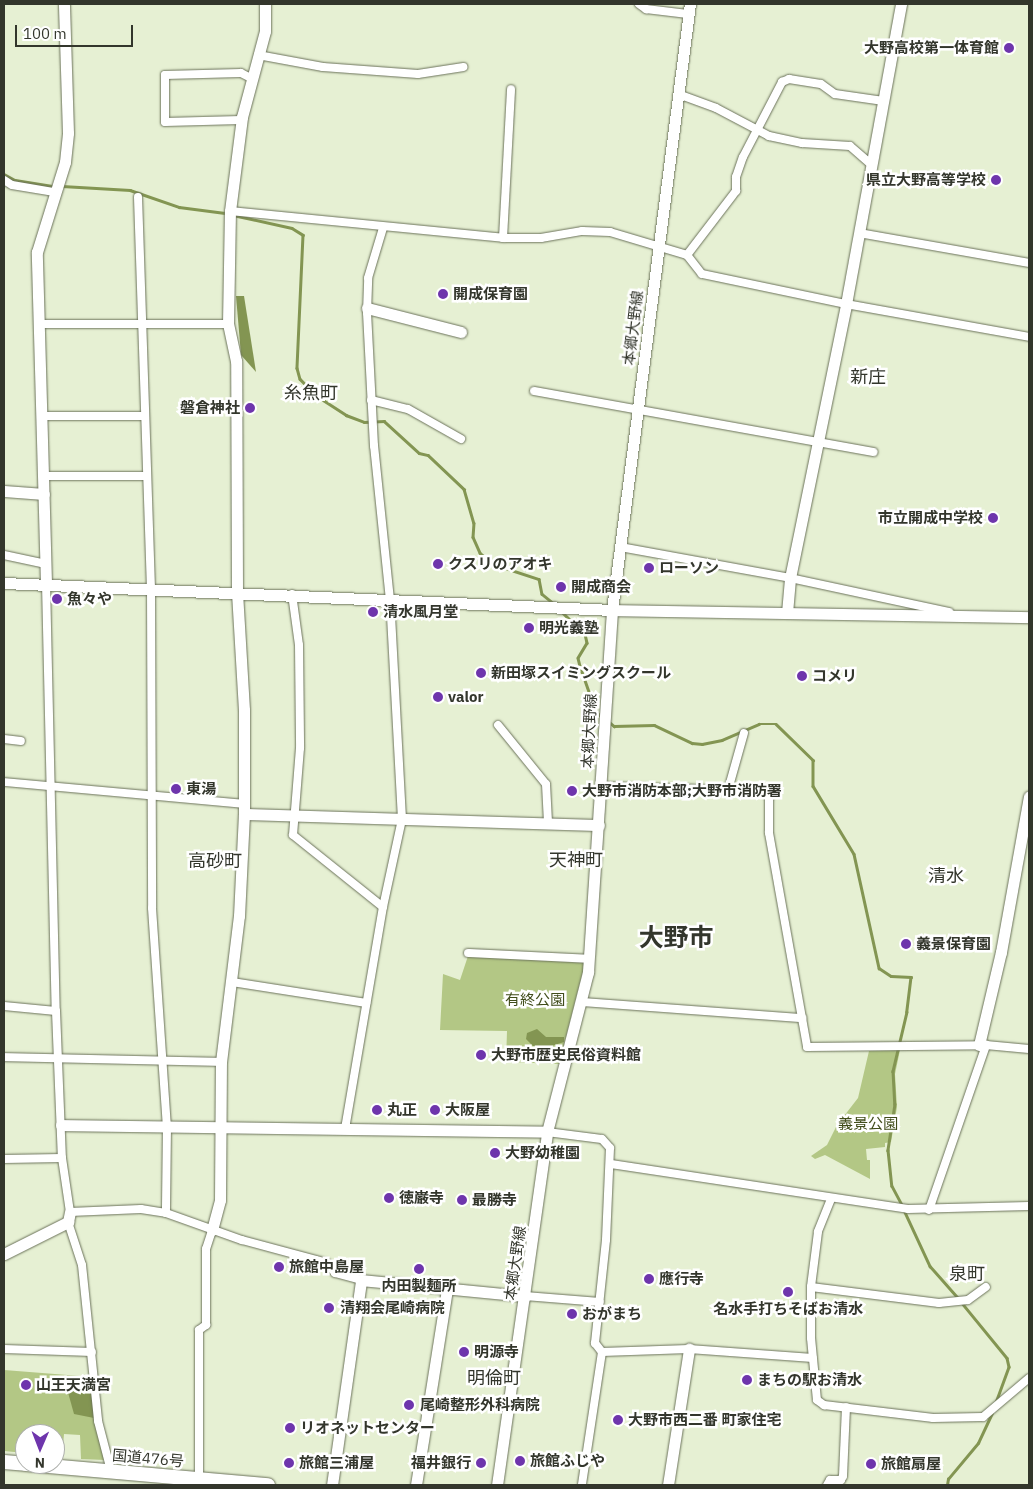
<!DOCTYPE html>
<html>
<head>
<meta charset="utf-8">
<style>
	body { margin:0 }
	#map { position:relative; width:1033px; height:1489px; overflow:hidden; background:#e6f0d3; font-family:"IBM Plex Sans","Noto Sans JP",sans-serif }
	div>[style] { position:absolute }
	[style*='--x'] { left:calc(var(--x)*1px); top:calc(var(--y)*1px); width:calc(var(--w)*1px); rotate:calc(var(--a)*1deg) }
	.green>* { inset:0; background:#b3c785 }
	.water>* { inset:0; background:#839552 }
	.stream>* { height:2.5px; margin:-1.25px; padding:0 1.25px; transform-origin:1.25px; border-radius:1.25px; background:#839552 }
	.roads { filter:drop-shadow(0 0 1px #6b725a) drop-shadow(0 0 1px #6b725a) }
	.street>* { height:8px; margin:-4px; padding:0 4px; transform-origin:4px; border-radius:4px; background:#fff }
	.secondary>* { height:11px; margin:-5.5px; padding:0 5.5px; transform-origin:5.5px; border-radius:5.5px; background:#fff }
	.highway>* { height:14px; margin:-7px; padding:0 7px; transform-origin:7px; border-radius:7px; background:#fff }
	.dots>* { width:14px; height:14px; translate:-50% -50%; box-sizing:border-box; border:2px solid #fff; border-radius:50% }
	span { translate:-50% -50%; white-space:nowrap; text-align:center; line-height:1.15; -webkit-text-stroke:5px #fff; paint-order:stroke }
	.poi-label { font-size:15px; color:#33362c; font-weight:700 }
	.right { translate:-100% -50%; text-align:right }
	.left { translate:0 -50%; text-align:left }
	.street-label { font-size:15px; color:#33362c }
	.park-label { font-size:15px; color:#414d1b }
	.quarter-label { font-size:18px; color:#33362c }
	.town-label { font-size:25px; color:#33362c; font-weight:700 }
	.frame { position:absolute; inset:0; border:5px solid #33362c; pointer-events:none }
	.north { position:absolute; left:15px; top:1424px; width:50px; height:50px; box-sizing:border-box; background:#fff; border:1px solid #adafab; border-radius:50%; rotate:181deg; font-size:14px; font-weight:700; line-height:20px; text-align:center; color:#33362c }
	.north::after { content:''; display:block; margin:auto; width:18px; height:22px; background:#6e35ac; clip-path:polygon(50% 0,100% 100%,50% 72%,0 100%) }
	.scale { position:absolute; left:15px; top:25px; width:118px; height:22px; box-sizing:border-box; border:2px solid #33362c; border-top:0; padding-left:6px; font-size:15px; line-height:18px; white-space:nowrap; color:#33362c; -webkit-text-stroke:4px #fff; paint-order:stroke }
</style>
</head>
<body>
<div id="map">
	<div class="green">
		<i style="clip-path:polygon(468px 956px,585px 963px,559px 1064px,506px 1062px,507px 1031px,440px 1030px,443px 974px,460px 980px)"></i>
		<i style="clip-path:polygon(900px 1050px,895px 1074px,897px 1107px,891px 1142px,885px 1143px,885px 1147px,866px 1149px,867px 1160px,870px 1160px,870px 1179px,825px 1155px,815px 1159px,811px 1156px,827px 1145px,837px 1125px,858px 1098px,869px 1051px)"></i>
		<i style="clip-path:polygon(4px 1370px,93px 1377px,105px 1460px,81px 1459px,80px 1435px,64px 1434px,62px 1457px,55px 1456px,55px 1434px,25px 1434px,25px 1453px,4px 1451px)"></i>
	</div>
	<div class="water">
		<i style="clip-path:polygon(236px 296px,244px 296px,256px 372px,241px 355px)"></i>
		<i style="clip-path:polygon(537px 1029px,546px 1037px,564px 1037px,564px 1042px,548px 1047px,533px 1046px,526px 1039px,527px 1033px)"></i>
		<i style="clip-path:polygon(64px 1378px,90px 1379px,94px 1418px,74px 1414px)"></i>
	</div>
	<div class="stream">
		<i style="--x:4;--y:174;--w:13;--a:29"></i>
		<i style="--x:15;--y:180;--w:39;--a:9"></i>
		<i style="--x:62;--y:186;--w:68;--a:3.4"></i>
		<i style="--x:130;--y:190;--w:52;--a:19.1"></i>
		<i style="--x:179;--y:207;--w:46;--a:7.4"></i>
		<i style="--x:233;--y:215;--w:60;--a:12.4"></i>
		<i style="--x:292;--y:228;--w:13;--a:32"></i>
		<i style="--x:303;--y:235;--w:133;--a:92.6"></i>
		<i style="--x:297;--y:368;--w:11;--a:75"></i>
		<i style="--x:300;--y:379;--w:24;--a:45"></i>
		<i style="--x:317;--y:396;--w:35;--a:33"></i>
		<i style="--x:346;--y:415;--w:19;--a:21"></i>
		<i style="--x:364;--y:422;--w:20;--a:-3"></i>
		<i style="--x:384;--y:421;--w:47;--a:42.4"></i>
		<i style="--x:419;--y:453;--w:9;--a:13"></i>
		<i style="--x:428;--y:455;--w:50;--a:43.4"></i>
		<i style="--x:464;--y:489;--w:35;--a:74"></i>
		<i style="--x:474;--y:523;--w:14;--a:94"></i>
		<i style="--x:473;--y:537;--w:17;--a:66"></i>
		<i style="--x:480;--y:553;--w:17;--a:40"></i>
		<i style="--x:493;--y:564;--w:48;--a:18.1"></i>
		<i style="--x:539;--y:579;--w:15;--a:79"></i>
		<i style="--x:542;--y:594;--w:14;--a:39"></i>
		<i style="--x:562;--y:612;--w:32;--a:44"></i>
		<i style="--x:585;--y:634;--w:9;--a:77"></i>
		<i style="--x:587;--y:643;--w:17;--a:121"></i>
		<i style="--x:578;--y:658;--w:8;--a:76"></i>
		<i style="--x:580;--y:666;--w:49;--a:70.8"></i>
		<i style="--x:596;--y:712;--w:6;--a:39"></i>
		<i style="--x:608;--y:721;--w:8;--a:40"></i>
		<i style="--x:614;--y:726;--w:40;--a:-1.4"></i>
		<i style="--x:654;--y:725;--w:42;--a:25.3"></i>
		<i style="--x:692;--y:743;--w:10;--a:6"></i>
		<i style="--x:702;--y:744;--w:20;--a:-11"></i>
		<i style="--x:722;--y:740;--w:40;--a:-23.4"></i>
		<i style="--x:759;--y:724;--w:17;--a:0"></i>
		<i style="--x:776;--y:724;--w:52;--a:44.2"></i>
		<i style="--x:813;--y:760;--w:26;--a:90"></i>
		<i style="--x:813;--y:786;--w:79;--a:58.9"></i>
		<i style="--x:854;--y:854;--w:117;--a:77.6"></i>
		<i style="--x:879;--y:968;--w:14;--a:34"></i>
		<i style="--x:891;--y:976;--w:20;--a:3"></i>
		<i style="--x:911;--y:977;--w:35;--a:97"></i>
		<i style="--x:907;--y:1012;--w:61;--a:103.3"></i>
		<i style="--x:893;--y:1071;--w:33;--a:87"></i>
		<i style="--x:895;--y:1104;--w:47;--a:98.7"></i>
		<i style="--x:888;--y:1150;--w:36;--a:84"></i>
		<i style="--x:892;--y:1186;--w:21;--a:62"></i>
		<i style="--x:904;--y:1210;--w:62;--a:65.1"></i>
		<i style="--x:930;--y:1266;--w:44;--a:48.7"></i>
		<i style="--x:962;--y:1303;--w:71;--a:50.7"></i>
		<i style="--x:1007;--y:1358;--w:9;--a:77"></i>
		<i style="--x:1009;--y:1367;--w:38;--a:110"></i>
		<i style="--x:947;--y:1485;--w:6;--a:-81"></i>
		<i style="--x:948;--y:1479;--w:47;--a:-50.2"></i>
		<i style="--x:978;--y:1443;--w:33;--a:-65"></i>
	</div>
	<div class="roads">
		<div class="street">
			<i style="--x:639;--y:4;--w:9;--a:36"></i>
			<i style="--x:646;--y:9;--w:42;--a:6.8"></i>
			<i style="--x:258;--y:55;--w:66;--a:10.5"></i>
			<i style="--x:323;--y:67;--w:95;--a:4.2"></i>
			<i style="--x:418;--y:74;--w:46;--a:-8.8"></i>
			<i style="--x:678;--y:94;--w:40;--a:20.2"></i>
			<i style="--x:716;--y:108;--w:60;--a:27.8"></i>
			<i style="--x:769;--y:136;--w:34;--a:12"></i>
			<i style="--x:802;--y:143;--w:48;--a:3.6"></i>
			<i style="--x:850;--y:146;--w:28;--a:41"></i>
			<i style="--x:241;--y:120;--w:76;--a:178.5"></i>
			<i style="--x:165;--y:122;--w:47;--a:-90"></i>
			<i style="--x:165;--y:75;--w:76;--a:-1.5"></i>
			<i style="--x:241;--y:73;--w:11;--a:27"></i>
			<i style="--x:4;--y:180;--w:9;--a:32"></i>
			<i style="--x:12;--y:185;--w:43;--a:9.5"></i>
			<i style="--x:138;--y:197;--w:390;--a:88.1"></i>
			<i style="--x:151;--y:587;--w:321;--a:89.8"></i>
			<i style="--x:152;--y:908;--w:219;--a:86.1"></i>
			<i style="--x:167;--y:1126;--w:87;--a:90.7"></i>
			<i style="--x:230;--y:211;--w:274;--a:5.6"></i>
			<i style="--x:503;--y:238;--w:38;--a:0"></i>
			<i style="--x:541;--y:238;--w:42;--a:-9.7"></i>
			<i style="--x:582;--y:231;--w:28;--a:2"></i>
			<i style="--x:610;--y:232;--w:80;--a:16.6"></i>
			<i style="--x:687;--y:255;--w:24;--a:52"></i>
			<i style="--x:702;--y:274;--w:147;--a:11.8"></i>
			<i style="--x:846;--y:304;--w:186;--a:10.2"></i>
			<i style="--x:859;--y:233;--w:173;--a:10"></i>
			<i style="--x:503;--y:238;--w:149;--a:-86.9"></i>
			<i style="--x:687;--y:255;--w:81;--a:-52.6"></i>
			<i style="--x:736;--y:191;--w:14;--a:-90"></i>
			<i style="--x:736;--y:177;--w:21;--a:-71"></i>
			<i style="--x:743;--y:157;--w:85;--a:-62.5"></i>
			<i style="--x:782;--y:82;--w:8;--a:-23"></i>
			<i style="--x:789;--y:79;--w:32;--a:9"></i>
			<i style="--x:821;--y:84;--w:17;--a:36"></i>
			<i style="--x:835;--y:94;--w:49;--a:8.3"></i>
			<i style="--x:38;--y:324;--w:190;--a:0"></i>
			<i style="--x:534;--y:391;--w:345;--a:10.2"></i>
			<i style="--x:371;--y:400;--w:38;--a:14"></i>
			<i style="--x:408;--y:409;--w:61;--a:29.5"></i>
			<i style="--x:43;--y:416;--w:101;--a:0"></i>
			<i style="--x:44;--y:476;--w:102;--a:0"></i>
			<i style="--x:620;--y:547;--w:173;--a:10.3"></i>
			<i style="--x:790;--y:578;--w:163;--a:12.1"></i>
			<i style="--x:4;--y:555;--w:43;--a:12.1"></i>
			<i style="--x:46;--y:583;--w:428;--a:88.7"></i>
			<i style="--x:56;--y:1011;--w:147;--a:87.7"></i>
			<i style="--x:62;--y:1158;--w:55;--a:81.6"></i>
			<i style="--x:70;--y:1212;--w:71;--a:-2.4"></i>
			<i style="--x:141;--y:1209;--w:25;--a:9"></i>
			<i style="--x:166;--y:1213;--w:81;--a:19.6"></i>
			<i style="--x:242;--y:1240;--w:88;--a:15.1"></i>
			<i style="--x:327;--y:1263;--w:13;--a:51"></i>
			<i style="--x:335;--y:1273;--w:27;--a:15"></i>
			<i style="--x:292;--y:594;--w:51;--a:82.2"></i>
			<i style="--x:299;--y:645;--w:103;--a:89.4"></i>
			<i style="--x:300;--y:748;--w:87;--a:94.6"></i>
			<i style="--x:293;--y:835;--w:115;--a:38.7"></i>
			<i style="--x:498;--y:725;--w:76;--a:50.9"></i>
			<i style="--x:546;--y:784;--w:39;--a:87"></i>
			<i style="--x:4;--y:739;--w:17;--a:7"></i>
			<i style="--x:4;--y:782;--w:241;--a:5.2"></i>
			<i style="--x:601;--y:786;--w:163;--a:1.8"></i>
			<i style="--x:764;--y:791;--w:9;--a:54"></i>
			<i style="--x:769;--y:798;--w:35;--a:90"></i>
			<i style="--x:769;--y:833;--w:217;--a:79.9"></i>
			<i style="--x:807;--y:1047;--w:179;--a:-0.6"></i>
			<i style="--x:986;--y:1045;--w:43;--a:5.3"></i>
			<i style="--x:728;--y:790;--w:59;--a:-74.3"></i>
			<i style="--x:468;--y:953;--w:121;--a:2.8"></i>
			<i style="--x:232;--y:982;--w:136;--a:8.9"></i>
			<i style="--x:583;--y:1002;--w:220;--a:4.2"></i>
			<i style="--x:4;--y:1006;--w:52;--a:5.5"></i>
			<i style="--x:4;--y:1057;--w:217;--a:1.3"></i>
			<i style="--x:345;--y:1129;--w:225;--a:-80.3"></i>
			<i style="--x:383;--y:907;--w:90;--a:-77.8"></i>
			<i style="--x:402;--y:819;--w:219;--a:-93.1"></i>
			<i style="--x:390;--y:600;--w:155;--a:-95.9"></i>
			<i style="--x:374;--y:446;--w:133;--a:-93"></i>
			<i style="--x:367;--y:313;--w:35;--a:-88"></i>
			<i style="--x:368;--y:278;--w:52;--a:-73.3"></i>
			<i style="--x:547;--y:1132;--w:55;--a:7.3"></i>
			<i style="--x:602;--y:1139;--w:12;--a:48"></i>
			<i style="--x:610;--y:1148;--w:92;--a:92.5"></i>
			<i style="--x:606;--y:1240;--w:104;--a:96.1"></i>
			<i style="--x:595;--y:1343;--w:11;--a:52"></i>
			<i style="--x:602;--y:1352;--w:134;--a:98.6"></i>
			<i style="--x:4;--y:1159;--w:58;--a:-1"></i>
			<i style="--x:611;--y:1164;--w:300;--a:8.6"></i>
			<i style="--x:908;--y:1209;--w:121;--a:-1.4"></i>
			<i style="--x:831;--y:1199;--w:35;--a:112"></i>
			<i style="--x:818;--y:1232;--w:55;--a:97.3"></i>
			<i style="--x:811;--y:1287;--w:51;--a:90"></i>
			<i style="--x:811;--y:1338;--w:62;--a:84.5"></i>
			<i style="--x:817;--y:1400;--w:9;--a:36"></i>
			<i style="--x:824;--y:1405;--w:110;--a:6.8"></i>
			<i style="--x:933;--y:1418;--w:50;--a:-1.1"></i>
			<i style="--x:983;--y:1417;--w:60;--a:-40.3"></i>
			<i style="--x:929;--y:1210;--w:175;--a:-70.9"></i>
			<i style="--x:68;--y:1222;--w:45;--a:72"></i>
			<i style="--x:82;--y:1265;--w:157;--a:84.1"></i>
			<i style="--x:98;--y:1421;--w:52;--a:75.4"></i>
			<i style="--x:811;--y:1287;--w:129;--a:7.1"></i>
			<i style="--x:939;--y:1303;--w:29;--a:-6"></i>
			<i style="--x:968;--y:1300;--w:22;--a:-36"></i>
			<i style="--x:525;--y:1296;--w:75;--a:4.6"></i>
			<i style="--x:4;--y:1349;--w:88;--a:2"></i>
			<i style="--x:602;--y:1352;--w:87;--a:-2"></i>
			<i style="--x:689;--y:1349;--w:124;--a:4.2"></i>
			<i style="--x:199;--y:1478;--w:148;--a:-90"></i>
			<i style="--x:199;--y:1330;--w:9;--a:-36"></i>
			<i style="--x:206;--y:1325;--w:76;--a:-90"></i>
			<i style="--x:206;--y:1249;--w:20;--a:-72"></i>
			<i style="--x:827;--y:1485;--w:6;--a:-59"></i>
			<i style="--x:830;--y:1480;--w:11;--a:0"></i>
			<i style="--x:841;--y:1480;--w:4;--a:-63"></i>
			<i style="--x:843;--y:1476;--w:69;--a:-87.5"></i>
		</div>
		<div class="secondary">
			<i style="--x:367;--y:308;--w:97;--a:14.3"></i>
			<i style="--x:4;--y:491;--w:40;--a:4.3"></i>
			<i style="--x:4;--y:583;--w:609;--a:2.54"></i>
			<i style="--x:612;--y:610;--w:417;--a:1"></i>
			<i style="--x:46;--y:583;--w:331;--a:-91.6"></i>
			<i style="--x:37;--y:252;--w:94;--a:-72.7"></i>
			<i style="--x:65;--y:162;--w:29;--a:-84"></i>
			<i style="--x:68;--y:133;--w:129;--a:-91.8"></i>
			<i style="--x:787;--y:613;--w:35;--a:-85"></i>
			<i style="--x:790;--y:578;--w:280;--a:-78.4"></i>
			<i style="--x:846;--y:304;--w:305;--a:-79.6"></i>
			<i style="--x:244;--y:814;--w:355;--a:1.8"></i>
			<i style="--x:979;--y:1045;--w:96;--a:-76.7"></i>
			<i style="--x:1001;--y:952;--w:158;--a:-79.8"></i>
			<i style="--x:61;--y:1125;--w:486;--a:0.8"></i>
			<i style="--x:212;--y:1230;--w:31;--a:-75"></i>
			<i style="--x:220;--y:1200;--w:138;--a:-89.6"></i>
			<i style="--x:221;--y:1062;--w:147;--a:-83"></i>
			<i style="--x:239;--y:916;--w:102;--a:-87.2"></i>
			<i style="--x:244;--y:814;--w:104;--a:-90"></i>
			<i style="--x:244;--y:710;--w:119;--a:-93.4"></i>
			<i style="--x:237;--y:591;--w:230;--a:-90.2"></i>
			<i style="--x:236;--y:361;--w:38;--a:-102"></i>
			<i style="--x:228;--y:324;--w:113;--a:-89"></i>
			<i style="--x:230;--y:211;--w:95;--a:-82.7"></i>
			<i style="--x:242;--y:117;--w:89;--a:-75"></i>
			<i style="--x:265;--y:31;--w:27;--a:-90"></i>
			<i style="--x:4;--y:1254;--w:72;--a:-26.6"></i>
			<i style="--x:68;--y:1222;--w:10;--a:-79"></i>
			<i style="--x:332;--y:1485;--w:207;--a:-81.9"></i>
			<i style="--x:361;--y:1280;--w:165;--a:5.6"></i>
			<i style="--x:416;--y:1485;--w:198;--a:-81"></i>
			<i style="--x:497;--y:1485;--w:357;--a:-81.9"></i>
			<i style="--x:547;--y:1132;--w:165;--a:-75.6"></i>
			<i style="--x:588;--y:972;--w:363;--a:-86.2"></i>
			<i style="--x:612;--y:610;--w:611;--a:-82.67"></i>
			<i style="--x:668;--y:1485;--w:138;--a:-81.2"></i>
		</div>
		<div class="highway">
			<i style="--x:4;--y:1462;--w:21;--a:5"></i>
			<i style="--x:26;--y:1464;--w:243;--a:5"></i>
		</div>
	</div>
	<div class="dots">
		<i style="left:1009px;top:48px;background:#6e35ac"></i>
		<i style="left:996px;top:180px;background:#6e35ac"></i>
		<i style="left:443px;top:294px;background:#6e35ac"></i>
		<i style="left:250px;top:408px;background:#6e35ac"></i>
		<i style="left:993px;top:518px;background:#6e35ac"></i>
		<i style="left:438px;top:564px;background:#6e35ac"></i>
		<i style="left:649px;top:568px;background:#6e35ac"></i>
		<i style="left:561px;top:587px;background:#6e35ac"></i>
		<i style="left:57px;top:599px;background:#6e35ac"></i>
		<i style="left:373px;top:612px;background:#6e35ac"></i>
		<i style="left:529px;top:628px;background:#6e35ac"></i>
		<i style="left:481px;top:673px;background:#6e35ac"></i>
		<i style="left:802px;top:676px;background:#6e35ac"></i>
		<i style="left:438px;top:697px;background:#6e35ac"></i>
		<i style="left:176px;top:789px;background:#6e35ac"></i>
		<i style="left:572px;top:791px;background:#6e35ac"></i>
		<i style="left:906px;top:944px;background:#6e35ac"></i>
		<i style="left:481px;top:1055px;background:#6e35ac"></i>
		<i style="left:377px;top:1110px;background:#6e35ac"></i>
		<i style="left:435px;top:1110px;background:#6e35ac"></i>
		<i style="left:495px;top:1153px;background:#6e35ac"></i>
		<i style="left:389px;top:1198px;background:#6e35ac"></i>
		<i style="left:462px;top:1200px;background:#6e35ac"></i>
		<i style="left:279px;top:1267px;background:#6e35ac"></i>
		<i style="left:419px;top:1269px;background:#6e35ac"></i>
		<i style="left:649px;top:1279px;background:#6e35ac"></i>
		<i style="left:788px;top:1292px;background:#6e35ac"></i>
		<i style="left:329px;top:1308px;background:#6e35ac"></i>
		<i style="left:572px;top:1314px;background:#6e35ac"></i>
		<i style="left:464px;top:1352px;background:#6e35ac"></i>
		<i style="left:747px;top:1380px;background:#6e35ac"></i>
		<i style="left:26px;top:1385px;background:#6e35ac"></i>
		<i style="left:409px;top:1405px;background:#6e35ac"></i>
		<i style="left:618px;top:1420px;background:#6e35ac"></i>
		<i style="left:290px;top:1428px;background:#6e35ac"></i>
		<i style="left:520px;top:1461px;background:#6e35ac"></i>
		<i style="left:289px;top:1463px;background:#6e35ac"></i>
		<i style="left:481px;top:1463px;background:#6e35ac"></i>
		<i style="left:871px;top:1464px;background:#6e35ac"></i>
	</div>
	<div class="poi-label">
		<span class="right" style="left:999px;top:48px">大野高校第一体育館</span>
		<span class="right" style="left:986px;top:180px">県立大野高等学校</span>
		<span class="left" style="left:453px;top:294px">開成保育園</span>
		<span class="right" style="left:240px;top:408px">磐倉神社</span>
		<span class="right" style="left:983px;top:518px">市立開成中学校</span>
		<span class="left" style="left:448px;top:564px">クスリのアオキ</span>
		<span class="left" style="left:659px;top:568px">ローソン</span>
		<span class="left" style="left:571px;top:587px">開成商会</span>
		<span class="left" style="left:67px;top:599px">魚々や</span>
		<span class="left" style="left:383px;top:612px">清水風月堂</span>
		<span class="left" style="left:539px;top:628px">明光義塾</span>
		<span class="left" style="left:491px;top:673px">新田塚スイミングスクール</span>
		<span class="left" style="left:812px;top:676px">コメリ</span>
		<span class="left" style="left:448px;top:697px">valor</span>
		<span class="left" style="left:186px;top:789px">東湯</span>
		<span class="left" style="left:582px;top:791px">大野市消防本部;大野市消防署</span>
		<span class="left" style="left:916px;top:944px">義景保育園</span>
		<span class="left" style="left:491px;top:1055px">大野市歴史民俗資料館</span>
		<span class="left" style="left:387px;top:1110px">丸正</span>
		<span class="left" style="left:445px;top:1110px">大阪屋</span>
		<span class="left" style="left:505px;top:1153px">大野幼稚園</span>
		<span class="left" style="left:399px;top:1198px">徳巌寺</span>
		<span class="left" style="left:472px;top:1200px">最勝寺</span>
		<span class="left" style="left:289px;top:1267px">旅館中島屋</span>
		<span class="left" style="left:659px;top:1279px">應行寺</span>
		<span style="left:419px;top:1286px">内田製麺所</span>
		<span class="left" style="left:340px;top:1308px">清翔会尾崎病院</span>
		<span style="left:788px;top:1309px">名水手打ちそばお清水</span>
		<span class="left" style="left:582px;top:1314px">おがまち</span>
		<span class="left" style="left:474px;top:1352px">明源寺</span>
		<span class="left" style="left:757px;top:1380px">まちの駅お清水</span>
		<span class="left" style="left:36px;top:1385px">山王天満宮</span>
		<span class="left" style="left:420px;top:1405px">尾崎整形外科病院</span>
		<span class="left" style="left:628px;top:1420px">大野市西二番 町家住宅</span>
		<span class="left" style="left:300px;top:1428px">リオネットセンター</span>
		<span class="left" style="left:530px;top:1461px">旅館ふじや</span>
		<span class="left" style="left:299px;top:1463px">旅館三浦屋</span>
		<span class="right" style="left:471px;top:1463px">福井銀行</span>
		<span class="left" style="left:881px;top:1464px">旅館扇屋</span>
	</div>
	<div class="street-label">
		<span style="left:633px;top:328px;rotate:-83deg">本郷大野線</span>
		<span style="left:589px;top:731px;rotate:-87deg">本郷大野線</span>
		<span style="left:515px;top:1263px;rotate:-82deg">本郷大野線</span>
		<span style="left:148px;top:1458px;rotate:5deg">国道476号</span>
	</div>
	<div class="park-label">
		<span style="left:535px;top:1000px">有終公園</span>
		<span style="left:868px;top:1124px">義景公園</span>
	</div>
	<div class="quarter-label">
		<span style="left:868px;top:377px">新庄</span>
		<span style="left:311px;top:393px">糸魚町</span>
		<span style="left:576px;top:860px">天神町</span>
		<span style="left:215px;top:861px">高砂町</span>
		<span style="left:946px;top:876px">清水</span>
		<span style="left:967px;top:1274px">泉町</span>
		<span style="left:494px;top:1378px">明倫町</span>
	</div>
	<div class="town-label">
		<span style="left:676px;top:937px">大野市</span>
	</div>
	<div class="frame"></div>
	<div class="north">N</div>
	<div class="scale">100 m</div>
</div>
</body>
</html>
